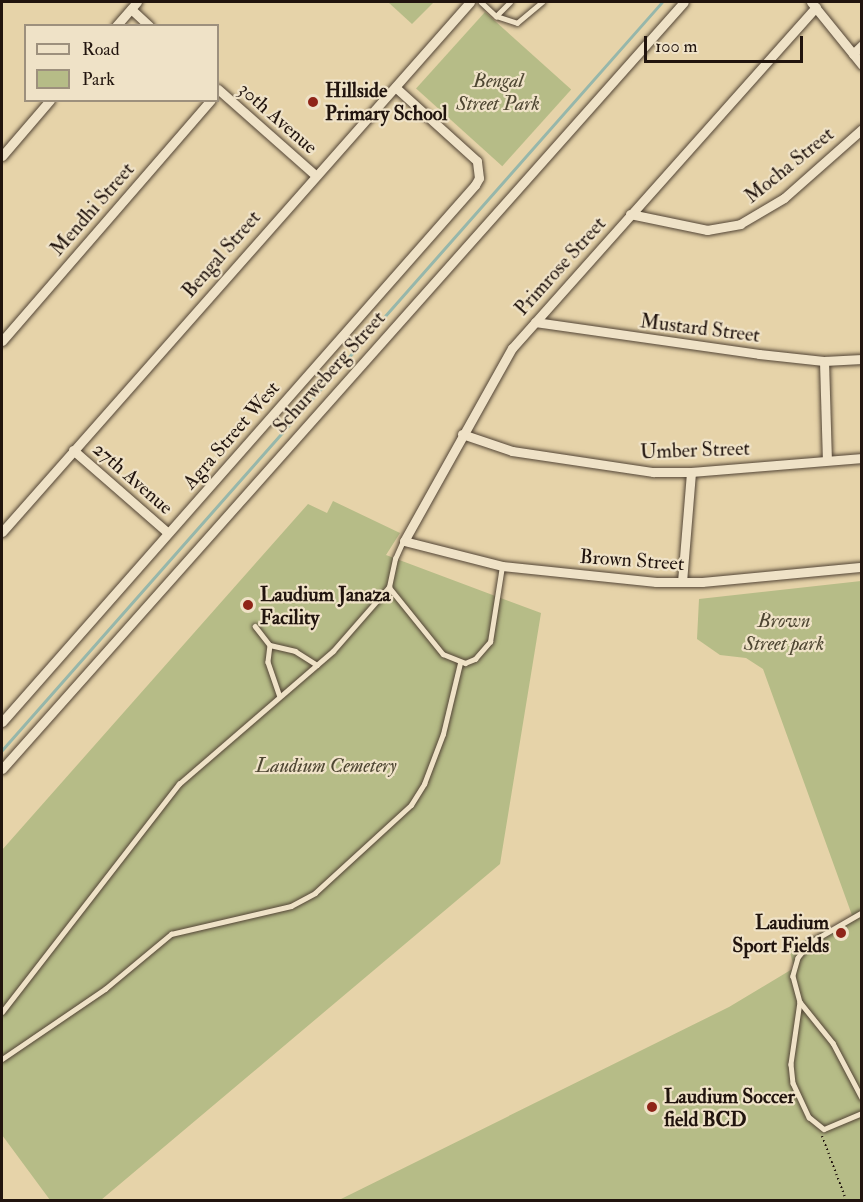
<!DOCTYPE html>
<html>
<head>
<meta charset="utf-8">
<style>
	body { margin:0 }
	#map { position:relative; width:863px; height:1202px; overflow:hidden; background:#e6d3a9; font-family:"IM FELL Double Pica",serif }
	div>[style] { position:absolute }
	[style*='--x'] { left:calc(var(--x)*1px); top:calc(var(--y)*1px); width:calc(var(--w)*1px); rotate:calc(var(--a)*1deg) }
	.green>* { inset:0; background:#b6bc87; transform-origin:0 0 }
	.stream>* { height:3px; margin:-1.5px; padding:0 1.5px; transform-origin:1.5px; border-radius:1.5px; background:#96b7ab }
	.path>* { height:2px; margin-top:-1px; transform-origin:0; background:repeating-linear-gradient(90deg,#21140e 0 1.5px,transparent 0 4.5px) }
	.roads { filter:drop-shadow(0 0 2px #524435) drop-shadow(0 0 2px #524435) }
	.service>* { height:4.5px; margin:-2.25px; padding:0 2.25px; transform-origin:2.25px; border-radius:2.25px; background:#efe2c7 }
	.minor>* { height:9px; margin:-4.5px; padding:0 4.5px; transform-origin:4.5px; border-radius:4.5px; background:#efe2c7 }
	.dots>* { width:16px; height:16px; translate:-50% -50%; box-sizing:border-box; border:3px solid #efe2c7; border-radius:50% }
	span { translate:-50% -50%; white-space:nowrap; text-align:center; line-height:1.15; -webkit-text-stroke:4.5px #efe2c7; paint-order:stroke }
	.park-label { font-size:20px; color:#4e4632; font-style:italic }
	.poi-label { font-size:20px; color:#21140e; font-weight:700 }
	.left { translate:0 -50%; text-align:left }
	.right { translate:-100% -50%; text-align:right }
	.street-label { font-size:20px; color:#21140e }
	.frame { position:absolute; inset:0; border:3px solid #21140e; pointer-events:none }
	.legend { position:absolute; left:24px; top:24px; width:195px; height:78px; box-sizing:border-box; background:#efe2c7; border:2px solid #9d907d; margin:0; padding:8px 10px; list-style:none; font-size:18px; color:#21140e }
	.legend li { display:flex; align-items:center; gap:12px; height:30px }
	.legend b { width:30px; border:2px solid #9d907d }
	.scale { position:absolute; left:644px; top:36px; width:159px; height:27px; box-sizing:border-box; border:3px solid #21140e; border-top:0; padding-left:8px; font-size:18px; line-height:21px; white-space:nowrap; color:#21140e; -webkit-text-stroke:4px #efe2c7; paint-order:stroke }
</style>
</head>
<body>
<div id="map">
	<div class="green">
		<i style="clip-path:polygon(388px 2px,434px 2px,412px 24px)"></i>
		<i style="left:485px;top:12px;width:116px;height:103px;rotate:42deg"></i>
		<i style="clip-path:polygon(333px 501px,400px 533px,386px 555px,541px 613px,500px 864px,101px 1200px,50px 1200px,2px 1135px,2px 850px,308px 504px,327px 513px)"></i>
		<i style="clip-path:polygon(861px 581px,861px 1200px,339px 1200px,729px 1007px,794px 968px,789px 948px,853px 918px,763px 669px,746px 658px,720px 655px,697px 639px,699px 599px)"></i>
	</div>
	<div class="stream">
		<i style="--x:2;--y:750;--w:998;--a:-48.58"></i>
	</div>
	<div class="path">
		<i style="--x:822;--y:1136;--w:68;--a:69.4"></i>
	</div>
	<div class="roads">
		<div class="service">
			<i style="--x:481;--y:2;--w:21;--a:43"></i>
			<i style="--x:496;--y:16;--w:22;--a:18"></i>
			<i style="--x:517;--y:23;--w:33;--a:-40"></i>
			<i style="--x:496;--y:16;--w:20;--a:-45"></i>
			<i style="--x:389;--y:587;--w:86;--a:51.1"></i>
			<i style="--x:443;--y:654;--w:24;--a:22"></i>
			<i style="--x:465;--y:663;--w:11;--a:-22"></i>
			<i style="--x:475;--y:659;--w:23;--a:-49"></i>
			<i style="--x:490;--y:642;--w:77;--a:-81"></i>
			<i style="--x:389;--y:587;--w:29;--a:-78"></i>
			<i style="--x:395;--y:559;--w:20;--a:-66"></i>
			<i style="--x:255;--y:626;--w:24;--a:52"></i>
			<i style="--x:270;--y:645;--w:26;--a:13"></i>
			<i style="--x:295;--y:651;--w:26;--a:32"></i>
			<i style="--x:270;--y:645;--w:17;--a:97"></i>
			<i style="--x:268;--y:662;--w:36;--a:71"></i>
			<i style="--x:862;--y:913;--w:60;--a:150"></i>
			<i style="--x:810;--y:943;--w:19;--a:129"></i>
			<i style="--x:798;--y:958;--w:19;--a:106"></i>
			<i style="--x:793;--y:976;--w:27;--a:75"></i>
			<i style="--x:800;--y:1002;--w:53;--a:51.2"></i>
			<i style="--x:833;--y:1043;--w:62;--a:62.2"></i>
			<i style="--x:800;--y:1002;--w:63;--a:98.3"></i>
			<i style="--x:791;--y:1064;--w:19;--a:84"></i>
			<i style="--x:793;--y:1083;--w:38;--a:65"></i>
			<i style="--x:809;--y:1117;--w:19;--a:39"></i>
			<i style="--x:824;--y:1129;--w:41;--a:-22.8"></i>
			<i style="--x:2;--y:1012;--w:289;--a:-52.2"></i>
			<i style="--x:179;--y:784;--w:203;--a:-40.8"></i>
			<i style="--x:333;--y:651;--w:85;--a:-48.8"></i>
			<i style="--x:2;--y:1059;--w:125;--a:-34.2"></i>
			<i style="--x:105;--y:989;--w:86;--a:-39.8"></i>
			<i style="--x:171;--y:934;--w:123;--a:-13.1"></i>
			<i style="--x:291;--y:906;--w:27;--a:-28"></i>
			<i style="--x:315;--y:893;--w:130;--a:-42.5"></i>
			<i style="--x:411;--y:805;--w:25;--a:-58"></i>
			<i style="--x:424;--y:784;--w:53;--a:-69.2"></i>
			<i style="--x:443;--y:734;--w:73;--a:-76.5"></i>
		</div>
		<div class="minor">
			<i style="--x:811;--y:2;--w:81;--a:51"></i>
			<i style="--x:816;--y:7;--w:457;--a:131.7"></i>
			<i style="--x:512;--y:348;--w:221;--a:119.2"></i>
			<i style="--x:404;--y:541;--w:101;--a:14.3"></i>
			<i style="--x:502;--y:566;--w:155;--a:5.9"></i>
			<i style="--x:656;--y:582;--w:46;--a:0"></i>
			<i style="--x:702;--y:582;--w:161;--a:-5.4"></i>
			<i style="--x:131;--y:9;--w:25;--a:43"></i>
			<i style="--x:116;--y:26;--w:32;--a:-49"></i>
			<i style="--x:853;--y:54;--w:13;--a:-45"></i>
			<i style="--x:218;--y:89;--w:128;--a:41.5"></i>
			<i style="--x:2;--y:156;--w:74;--a:-49.4"></i>
			<i style="--x:630;--y:214;--w:79;--a:11.7"></i>
			<i style="--x:707;--y:230;--w:34;--a:-10"></i>
			<i style="--x:740;--y:224;--w:51;--a:-30.6"></i>
			<i style="--x:784;--y:198;--w:104;--a:-41.5"></i>
			<i style="--x:535;--y:322;--w:226;--a:8.1"></i>
			<i style="--x:759;--y:354;--w:65;--a:6.1"></i>
			<i style="--x:824;--y:361;--w:38;--a:-3"></i>
			<i style="--x:2;--y:341;--w:319;--a:-49.1"></i>
			<i style="--x:824;--y:361;--w:99;--a:88.3"></i>
			<i style="--x:462;--y:434;--w:53;--a:18.8"></i>
			<i style="--x:512;--y:451;--w:143;--a:8.5"></i>
			<i style="--x:653;--y:472;--w:38;--a:0"></i>
			<i style="--x:691;--y:472;--w:172;--a:-4.7"></i>
			<i style="--x:73;--y:450;--w:126;--a:41.1"></i>
			<i style="--x:2;--y:532;--w:707;--a:-48.55"></i>
			<i style="--x:682;--y:582;--w:110;--a:-85.3"></i>
			<i style="--x:2;--y:722;--w:716;--a:-48.63"></i>
			<i style="--x:475;--y:185;--w:8;--a:-60"></i>
			<i style="--x:479;--y:178;--w:17;--a:-97"></i>
			<i style="--x:477;--y:161;--w:110;--a:-137.9"></i>
			<i style="--x:2;--y:769;--w:1026;--a:-48.36"></i>
		</div>
	</div>
	<div class="dots">
		<i style="left:313px;top:102px;background:#8f2418"></i>
		<i style="left:248px;top:605px;background:#8f2418"></i>
		<i style="left:841px;top:933px;background:#8f2418"></i>
		<i style="left:652px;top:1107px;background:#8f2418"></i>
	</div>
	<div class="park-label">
		<span style="left:498px;top:92px">Bengal<br>Street Park</span>
		<span style="left:784px;top:632px">Brown<br>Street park</span>
		<span style="left:326px;top:765px">Laudium Cemetery</span>
	</div>
	<div class="poi-label">
		<span class="left" style="left:325px;top:102px">Hillside<br>Primary School</span>
		<span class="left" style="left:260px;top:606px">Laudium Janaza<br>Facility</span>
		<span class="right" style="left:829px;top:934px">Laudium<br>Sport Fields</span>
		<span class="left" style="left:664px;top:1108px">Laudium Soccer<br>field BCD</span>
	</div>
	<div class="street-label">
		<span style="left:278px;top:118px;rotate:41deg">30th Avenue</span>
		<span style="left:789px;top:165px;rotate:-39deg">Mocha Street</span>
		<span style="left:92px;top:209px;rotate:-49deg">Mendhi Street</span>
		<span style="left:221px;top:254px;rotate:-49deg">Bengal Street</span>
		<span style="left:560px;top:266px;rotate:-48deg">Primrose Street</span>
		<span style="left:700px;top:328px;rotate:7deg">Mustard Street</span>
		<span style="left:329px;top:372px;rotate:-48deg">Schurweberg Street</span>
		<span style="left:231px;top:435px;rotate:-49deg">Agra Street West</span>
		<span style="left:695px;top:450px;rotate:-2deg">Umber Street</span>
		<span style="left:133px;top:478px;rotate:41deg">27th Avenue</span>
		<span style="left:632px;top:560px;rotate:4deg">Brown Street</span>
	</div>
	<div class="frame"></div>
	<ul class="legend">
	<li><b style="height:8px;background:#efe2c7"></b>Road</li>
	<li><b style="height:16px;background:#b6bc87"></b>Park</li>
	</ul>
	<div class="scale">100 m</div>
</div>
</body>
</html>
